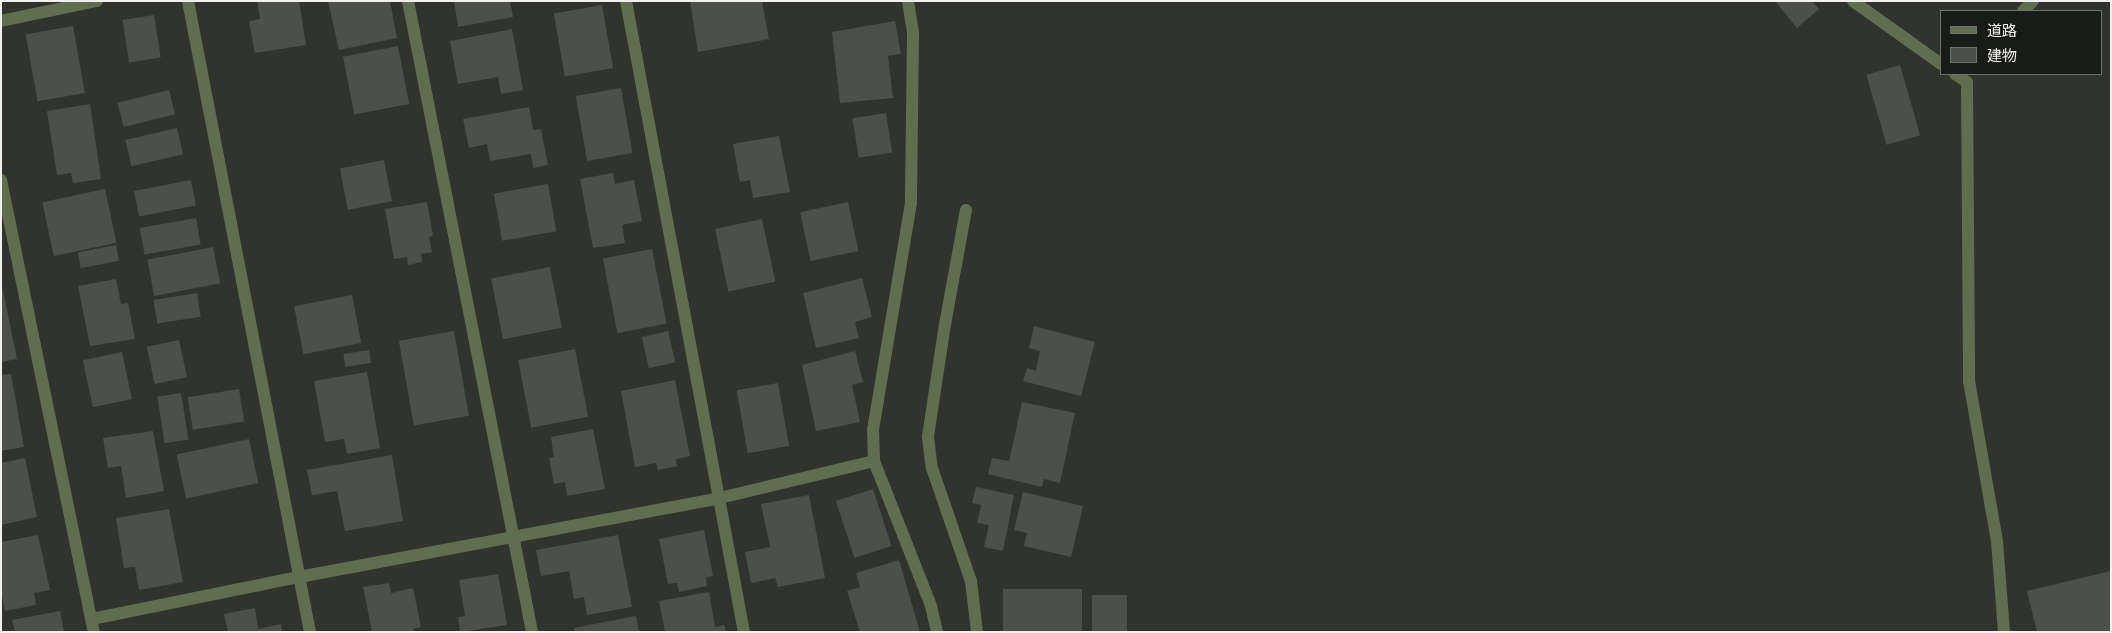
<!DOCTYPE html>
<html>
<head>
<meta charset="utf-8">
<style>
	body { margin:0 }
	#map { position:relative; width:2112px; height:633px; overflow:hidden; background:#31332e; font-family:Arial,"Noto Sans JP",sans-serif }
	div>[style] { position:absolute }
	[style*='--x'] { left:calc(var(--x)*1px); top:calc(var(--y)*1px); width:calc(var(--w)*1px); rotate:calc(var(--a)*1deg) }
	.building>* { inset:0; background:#4d4f4a; transform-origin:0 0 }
	.minor>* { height:12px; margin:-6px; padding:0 6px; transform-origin:6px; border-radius:6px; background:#606e4f }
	span { translate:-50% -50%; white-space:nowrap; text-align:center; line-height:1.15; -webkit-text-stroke:5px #191b18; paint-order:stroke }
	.frame { position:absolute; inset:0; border:2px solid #f0f1ee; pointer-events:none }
	.legend { position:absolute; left:1940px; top:10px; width:162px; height:65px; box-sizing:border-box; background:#191b18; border:1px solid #6f716e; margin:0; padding:6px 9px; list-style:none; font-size:15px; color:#f0f1ee }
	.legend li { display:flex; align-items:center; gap:10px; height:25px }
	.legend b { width:25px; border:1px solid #6f716e }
</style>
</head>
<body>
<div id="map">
	<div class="building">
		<i style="clip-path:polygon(257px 1px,299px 1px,306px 45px,255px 53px,249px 21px,260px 19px)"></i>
		<i style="clip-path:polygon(328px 1px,390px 1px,397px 38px,339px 50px)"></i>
		<i style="clip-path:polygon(454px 1px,510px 1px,513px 17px,458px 27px)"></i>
		<i style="clip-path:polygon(690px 1px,762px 1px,769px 39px,698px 52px)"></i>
		<i style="clip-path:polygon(1775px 1px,1812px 1px,1819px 9px,1797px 28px)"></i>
		<i style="left:602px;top:5px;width:64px;height:49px;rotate:80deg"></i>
		<i style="left:154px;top:15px;width:43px;height:32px;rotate:81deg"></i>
		<i style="clip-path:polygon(895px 21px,901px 54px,888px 56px,893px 98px,840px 103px,832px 32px)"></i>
		<i style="left:73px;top:26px;width:68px;height:48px;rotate:80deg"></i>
		<i style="clip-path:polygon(512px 29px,523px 90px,501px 94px,498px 77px,458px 84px,450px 41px)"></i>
		<i style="left:398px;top:46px;width:59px;height:56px;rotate:79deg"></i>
		<i style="left:1900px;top:65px;width:73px;height:35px;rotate:74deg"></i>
		<i style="left:621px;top:88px;width:66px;height:46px;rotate:80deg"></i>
		<i style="left:169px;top:90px;width:25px;height:53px;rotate:76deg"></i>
		<i style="clip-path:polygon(90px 104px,101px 179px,73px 183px,71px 173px,57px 175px,47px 111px)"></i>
		<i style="clip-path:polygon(529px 107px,533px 130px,541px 129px,548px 165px,533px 168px,531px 154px,490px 161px,487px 144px,469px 148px,463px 119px)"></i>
		<i style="left:886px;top:113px;width:40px;height:34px;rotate:81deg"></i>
		<i style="left:177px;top:128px;width:27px;height:53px;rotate:77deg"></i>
		<i style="clip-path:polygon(779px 136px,790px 192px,753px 198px,750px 180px,740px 182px,733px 144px)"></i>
		<i style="left:384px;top:160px;width:42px;height:45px;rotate:79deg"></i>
		<i style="clip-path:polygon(613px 173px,615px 184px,634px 180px,642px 221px,622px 225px,625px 243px,593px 248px,580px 179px)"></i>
		<i style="left:191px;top:180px;width:26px;height:58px;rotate:79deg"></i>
		<i style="left:548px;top:184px;width:48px;height:55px;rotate:80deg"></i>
		<i style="left:105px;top:189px;width:55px;height:64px;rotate:78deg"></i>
		<i style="clip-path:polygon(427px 202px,433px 236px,429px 237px,432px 252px,421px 254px,422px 262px,408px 265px,407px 257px,394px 259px,385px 209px)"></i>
		<i style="left:848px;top:202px;width:50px;height:49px;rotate:78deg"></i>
		<i style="left:196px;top:218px;width:27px;height:57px;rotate:80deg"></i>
		<i style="left:762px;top:219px;width:64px;height:48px;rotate:78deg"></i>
		<i style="left:116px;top:245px;width:16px;height:39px;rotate:79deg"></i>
		<i style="left:213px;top:247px;width:37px;height:67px;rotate:79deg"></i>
		<i style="left:652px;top:249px;width:76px;height:50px;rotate:79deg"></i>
		<i style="left:550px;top:267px;width:62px;height:60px;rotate:79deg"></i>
		<i style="clip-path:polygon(862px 278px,872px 317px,855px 322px,859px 338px,816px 348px,803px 293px)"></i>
		<i style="clip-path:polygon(116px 279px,121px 304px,128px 303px,135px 339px,90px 346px,78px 286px)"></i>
		<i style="clip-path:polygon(1px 281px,17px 359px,1px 362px)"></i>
		<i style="left:197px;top:293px;width:24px;height:44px;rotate:81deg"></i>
		<i style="left:352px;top:295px;width:49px;height:59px;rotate:79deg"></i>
		<i style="clip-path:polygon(1034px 326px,1095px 342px,1081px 396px,1023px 381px,1027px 368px,1036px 371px,1040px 351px,1029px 348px)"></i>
		<i style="left:454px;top:331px;width:86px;height:56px;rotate:80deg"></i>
		<i style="left:668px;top:331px;width:32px;height:27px;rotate:77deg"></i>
		<i style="left:179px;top:340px;width:38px;height:33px;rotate:78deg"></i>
		<i style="left:575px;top:349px;width:69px;height:58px;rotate:79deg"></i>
		<i style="left:369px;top:350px;width:13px;height:26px;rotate:81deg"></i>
		<i style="clip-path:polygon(855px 351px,863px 382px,852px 385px,860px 422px,816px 431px,802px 365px)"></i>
		<i style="left:122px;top:352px;width:48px;height:40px;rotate:78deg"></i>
		<i style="clip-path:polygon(367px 372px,380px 448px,347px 454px,344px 439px,325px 442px,314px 381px)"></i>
		<i style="clip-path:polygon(11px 374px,24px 447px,1px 451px,1px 375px)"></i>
		<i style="clip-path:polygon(675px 380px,690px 456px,676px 459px,677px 466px,658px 470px,656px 463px,635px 467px,621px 391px)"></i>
		<i style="left:778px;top:383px;width:64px;height:42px;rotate:80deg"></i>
		<i style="left:239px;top:389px;width:33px;height:52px;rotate:81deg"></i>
		<i style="left:181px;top:393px;width:47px;height:24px;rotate:81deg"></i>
		<i style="clip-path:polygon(1022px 402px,1075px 413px,1060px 483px,1044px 479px,1042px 487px,988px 474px,992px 458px,1009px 461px)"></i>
		<i style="clip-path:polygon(593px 429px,605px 489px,567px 496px,565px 482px,554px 484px,549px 458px,554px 457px,551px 437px)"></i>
		<i style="clip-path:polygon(153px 431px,164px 491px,126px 498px,121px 466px,108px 468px,103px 438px)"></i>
		<i style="left:249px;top:439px;width:45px;height:74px;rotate:78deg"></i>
		<i style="clip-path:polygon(392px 455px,403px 521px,345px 531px,337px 491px,312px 495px,307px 470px)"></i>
		<i style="clip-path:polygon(25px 458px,37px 517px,1px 525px,1px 463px)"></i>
		<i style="clip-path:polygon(976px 487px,1014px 495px,1003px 551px,984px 547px,989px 525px,977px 523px,981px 505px,972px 503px)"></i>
		<i style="left:873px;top:489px;width:60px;height:39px;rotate:72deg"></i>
		<i style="clip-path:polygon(1023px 492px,1083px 506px,1071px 557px,1024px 546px,1027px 533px,1014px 530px)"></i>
		<i style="clip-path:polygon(809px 495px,825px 578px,778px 587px,775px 578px,751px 583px,745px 552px,770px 547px,761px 504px)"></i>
		<i style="clip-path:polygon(169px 509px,183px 582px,139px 590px,135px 567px,124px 568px,116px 518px)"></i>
		<i style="clip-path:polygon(704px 530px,713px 576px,706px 577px,707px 586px,679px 592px,677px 583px,668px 584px,659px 539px)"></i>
		<i style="clip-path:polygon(38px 535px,50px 590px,34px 593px,36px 605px,5px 611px,1px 591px,1px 542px)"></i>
		<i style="clip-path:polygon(618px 535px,632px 607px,587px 615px,584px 597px,574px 599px,569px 571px,541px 576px,536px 550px)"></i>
		<i style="clip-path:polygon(899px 560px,920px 632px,860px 632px,847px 591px,860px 587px,856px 573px)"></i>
		<i style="clip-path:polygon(2111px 571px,2111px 632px,2037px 632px,2027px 591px)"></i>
		<i style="clip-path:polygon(498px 574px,507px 625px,460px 632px,458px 617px,465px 616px,459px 580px)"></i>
		<i style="clip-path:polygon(389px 583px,391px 593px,413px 588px,421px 627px,413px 629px,414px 632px,372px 632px,363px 587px)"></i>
		<i style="left:1003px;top:589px;width:79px;height:43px"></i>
		<i style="clip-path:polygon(709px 592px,715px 627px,724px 625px,726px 632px,665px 632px,659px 601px)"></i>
		<i style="left:1092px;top:595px;width:35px;height:37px"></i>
		<i style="clip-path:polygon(255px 608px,258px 629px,281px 624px,282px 632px,228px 632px,224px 614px)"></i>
		<i style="clip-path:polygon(60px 611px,64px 632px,15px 632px,12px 620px)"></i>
		<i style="clip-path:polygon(636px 616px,639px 632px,575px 632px,574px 628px)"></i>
	</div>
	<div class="minor">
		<i style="--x:188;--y:1;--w:643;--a:79.06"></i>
		<i style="--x:408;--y:1;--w:643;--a:78.88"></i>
		<i style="--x:626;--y:1;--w:642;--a:79.41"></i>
		<i style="--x:908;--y:1;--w:33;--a:81"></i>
		<i style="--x:913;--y:34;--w:169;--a:90.7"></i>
		<i style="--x:911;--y:203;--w:230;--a:99.5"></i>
		<i style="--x:873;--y:430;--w:31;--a:88"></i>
		<i style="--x:874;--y:461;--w:156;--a:68.5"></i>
		<i style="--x:931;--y:606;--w:27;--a:77"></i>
		<i style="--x:1853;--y:1;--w:108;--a:35.6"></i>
		<i style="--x:2023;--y:11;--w:14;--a:-45"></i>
		<i style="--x:1;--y:21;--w:98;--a:-11.8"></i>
		<i style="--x:1955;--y:74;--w:14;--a:34"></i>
		<i style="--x:1967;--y:82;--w:299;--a:89.6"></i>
		<i style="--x:1969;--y:381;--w:162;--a:80.1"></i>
		<i style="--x:1997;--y:541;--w:91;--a:85.6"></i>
		<i style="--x:1;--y:180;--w:461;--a:78.4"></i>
		<i style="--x:966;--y:210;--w:116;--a:100.4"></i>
		<i style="--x:945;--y:324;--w:114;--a:98.6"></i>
		<i style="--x:928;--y:437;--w:31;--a:83"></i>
		<i style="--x:932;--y:468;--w:120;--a:71"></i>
		<i style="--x:971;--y:581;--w:51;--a:83.3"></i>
		<i style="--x:92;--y:619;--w:211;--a:-11.5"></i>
		<i style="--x:299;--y:577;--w:428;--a:-10.6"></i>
		<i style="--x:720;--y:498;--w:158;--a:-13.5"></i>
	</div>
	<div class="frame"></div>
	<ul class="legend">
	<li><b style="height:6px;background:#606e4f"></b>道路</li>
	<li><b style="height:14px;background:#4d4f4a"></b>建物</li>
	</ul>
</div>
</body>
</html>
